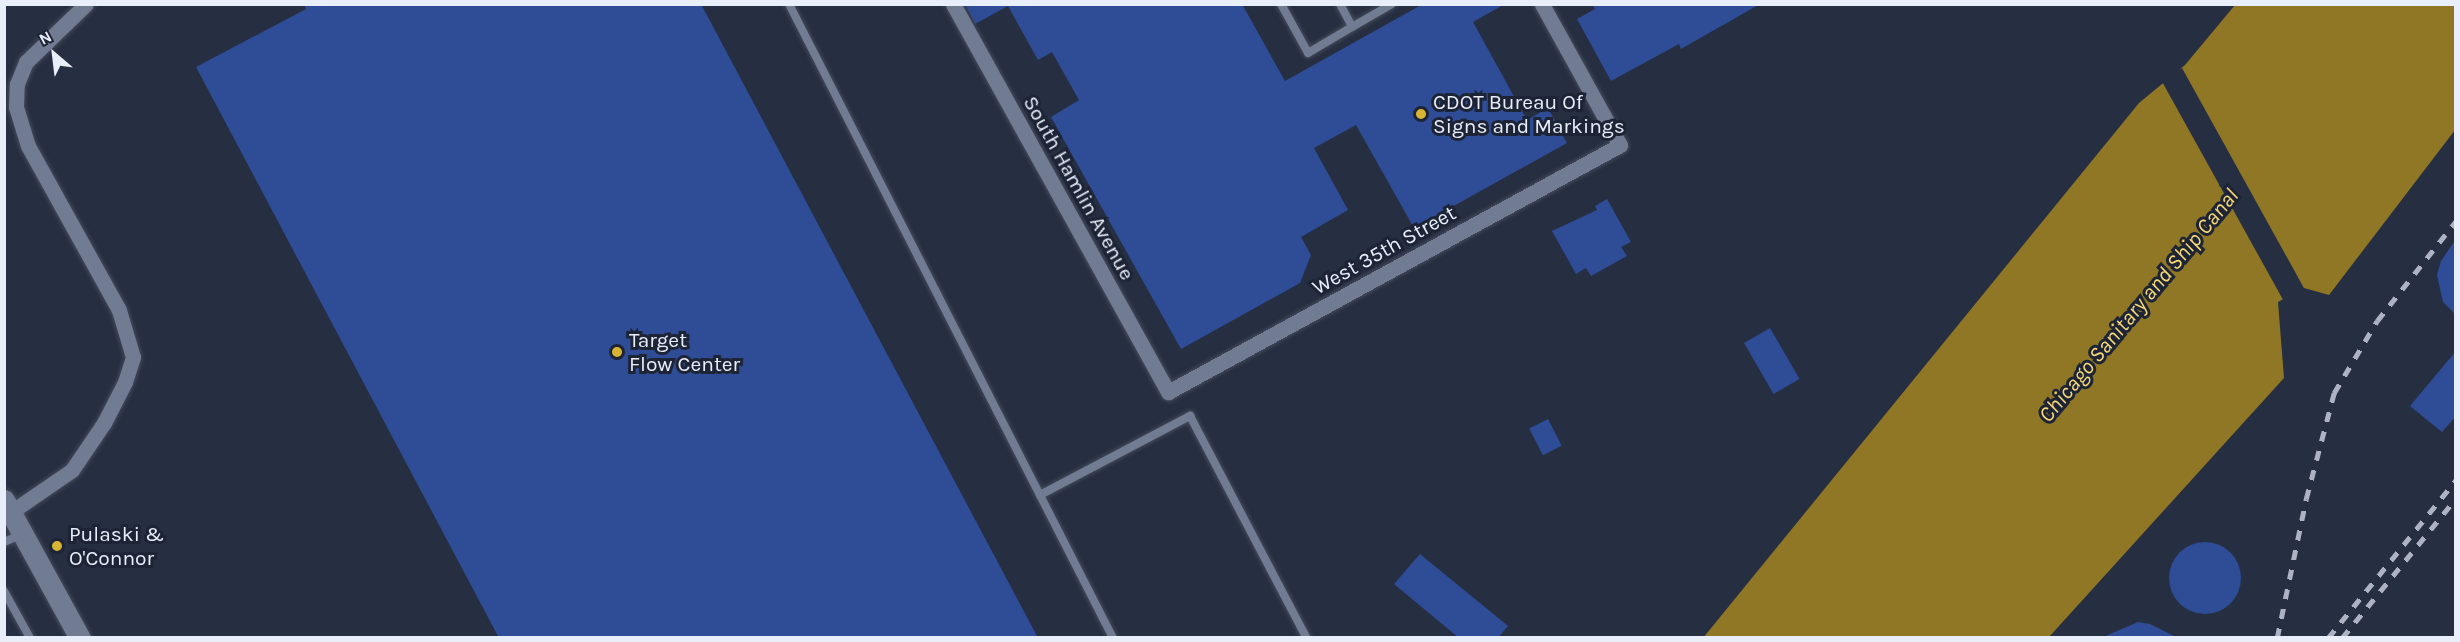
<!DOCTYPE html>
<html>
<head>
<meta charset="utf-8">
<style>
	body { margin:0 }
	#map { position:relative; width:2460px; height:642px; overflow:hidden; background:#262e41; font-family:Karla,sans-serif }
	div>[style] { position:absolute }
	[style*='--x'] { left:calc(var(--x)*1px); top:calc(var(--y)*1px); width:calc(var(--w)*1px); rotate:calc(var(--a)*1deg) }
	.water>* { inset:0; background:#907726 }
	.pier>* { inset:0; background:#262e41; transform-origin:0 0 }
	.building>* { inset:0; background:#2f4c97; transform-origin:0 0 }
	.round { border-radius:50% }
	.roads { filter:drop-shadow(0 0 2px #434a5a) drop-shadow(0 0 2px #434a5a) }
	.lane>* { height:8px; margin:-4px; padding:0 4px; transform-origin:4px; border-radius:4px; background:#717b91 }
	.street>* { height:15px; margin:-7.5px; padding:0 7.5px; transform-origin:7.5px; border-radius:7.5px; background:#717b91 }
	.secondary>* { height:21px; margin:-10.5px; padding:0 10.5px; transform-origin:10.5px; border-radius:10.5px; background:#717b91 }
	.rail>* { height:4.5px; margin-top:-2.25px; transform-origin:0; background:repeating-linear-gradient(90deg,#adb3c2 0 10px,transparent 0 20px) }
	.dots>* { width:16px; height:16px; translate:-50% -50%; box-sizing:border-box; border:3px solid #1c2436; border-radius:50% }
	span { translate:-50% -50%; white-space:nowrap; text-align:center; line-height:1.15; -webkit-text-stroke:6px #1c2436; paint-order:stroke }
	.poi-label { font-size:21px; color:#e9eefb }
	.left { translate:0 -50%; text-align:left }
	.street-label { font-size:21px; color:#e9eefb }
	.water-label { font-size:22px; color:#fad974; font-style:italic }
	.frame { position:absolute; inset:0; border:6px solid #e9eefb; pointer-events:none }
	.north { position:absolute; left:24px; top:24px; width:60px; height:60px; -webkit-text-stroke:4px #1c2436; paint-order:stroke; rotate:332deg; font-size:16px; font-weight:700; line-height:24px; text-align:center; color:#e9eefb }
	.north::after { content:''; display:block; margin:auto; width:21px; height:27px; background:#e9eefb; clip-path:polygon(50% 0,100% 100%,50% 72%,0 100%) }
</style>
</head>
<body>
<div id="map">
	<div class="water">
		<i style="clip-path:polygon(evenodd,2235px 5px,2455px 5px,2455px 130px,2329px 295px,2304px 288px,2278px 302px,2284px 378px,2049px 637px,1703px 638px,2139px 103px,2185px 65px,2235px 5px,2238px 170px,2243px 181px,2233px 193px,2219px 186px,2222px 171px,2238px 170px)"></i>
	</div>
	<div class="pier">
		<i style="left:2182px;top:68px;width:252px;height:24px;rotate:61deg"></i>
	</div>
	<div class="building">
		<i style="clip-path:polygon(304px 4px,701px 4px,1038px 638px,499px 638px,196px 67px,306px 9px)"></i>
		<i style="clip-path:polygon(965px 4px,1242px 4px,1285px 81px,1423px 4px,1505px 4px,1473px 22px,1527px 120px,1548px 108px,1567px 143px,1414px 228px,1356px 125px,1314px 148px,1348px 210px,1301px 237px,1311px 255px,1300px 283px,1181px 349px,1051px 117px,1079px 100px,1052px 52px,1038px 60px,1008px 6px,975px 24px)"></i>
		<i style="clip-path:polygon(1592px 4px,1760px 4px,1681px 49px,1679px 44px,1611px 81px,1577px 19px,1595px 9px)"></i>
		<i style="clip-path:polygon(1607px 199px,1631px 242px,1621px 247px,1627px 256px,1591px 276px,1586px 268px,1576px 274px,1552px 231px,1597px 210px,1595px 206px)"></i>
		<i style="clip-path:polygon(2456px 239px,2456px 315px,2443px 302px,2437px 275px,2441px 261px)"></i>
		<i style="left:1770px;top:328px;width:59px;height:30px;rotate:60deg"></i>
		<i style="clip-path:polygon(2456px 351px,2456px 416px,2442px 432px,2410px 406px)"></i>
		<i style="left:1548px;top:419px;width:30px;height:21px;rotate:63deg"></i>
		<i class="round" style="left:2169px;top:542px;width:72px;height:72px"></i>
		<i style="clip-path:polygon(1420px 554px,1508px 626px,1498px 638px,1459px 638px,1394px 584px)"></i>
		<i style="clip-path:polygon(2138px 622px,2150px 624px,2178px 638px,2101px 638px)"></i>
	</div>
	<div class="roads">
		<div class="lane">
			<i style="--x:789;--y:4;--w:712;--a:62.93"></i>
			<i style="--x:1281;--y:4;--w:56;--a:61.1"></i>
			<i style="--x:1308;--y:53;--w:51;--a:-30.6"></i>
			<i style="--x:1340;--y:4;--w:26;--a:62"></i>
			<i style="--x:1352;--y:27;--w:46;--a:-29.9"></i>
			<i style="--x:1040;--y:495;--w:170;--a:-27.8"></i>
			<i style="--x:1190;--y:416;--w:250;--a:62.3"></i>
			<i style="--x:4;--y:542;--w:21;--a:-23"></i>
			<i style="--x:4;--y:591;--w:54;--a:61"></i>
		</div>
		<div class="street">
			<i style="--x:953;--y:4;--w:444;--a:61"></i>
			<i style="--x:1168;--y:392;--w:515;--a:-28.65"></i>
			<i style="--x:1620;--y:145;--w:161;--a:-119"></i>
			<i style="--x:11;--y:512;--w:74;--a:-34.5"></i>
			<i style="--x:72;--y:470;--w:57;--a:-55.8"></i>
			<i style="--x:104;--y:423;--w:46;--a:-62.9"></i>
			<i style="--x:125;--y:382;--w:26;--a:-72"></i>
			<i style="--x:133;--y:357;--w:49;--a:-106.6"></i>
			<i style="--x:119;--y:310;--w:188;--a:-119"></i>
			<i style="--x:28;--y:146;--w:41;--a:-107.1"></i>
			<i style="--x:16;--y:107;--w:23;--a:-88"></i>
			<i style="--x:17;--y:84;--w:24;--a:-68"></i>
			<i style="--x:26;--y:62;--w:83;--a:-44"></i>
		</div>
		<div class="secondary">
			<i style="--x:4;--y:500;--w:158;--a:61.2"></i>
		</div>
	</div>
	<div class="rail">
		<i style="--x:2277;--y:638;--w:142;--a:-78.2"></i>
		<i style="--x:2306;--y:499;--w:110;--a:-75.2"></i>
		<i style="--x:2334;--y:393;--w:84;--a:-59.2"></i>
		<i style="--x:2377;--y:321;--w:127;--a:-51.7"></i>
		<i style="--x:2328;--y:638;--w:203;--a:-51"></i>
		<i style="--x:2342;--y:638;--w:181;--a:-50.8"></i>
	</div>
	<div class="dots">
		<i style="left:1421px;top:114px;background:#d9b334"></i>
		<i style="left:617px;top:352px;background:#d9b334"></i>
		<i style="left:57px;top:546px;background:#d9b334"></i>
	</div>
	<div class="poi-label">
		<span class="left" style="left:1433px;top:114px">CDOT Bureau Of<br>Signs and Markings</span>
		<span class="left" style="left:629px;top:352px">Target<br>Flow Center</span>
		<span class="left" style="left:69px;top:546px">Pulaski &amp;<br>O'Connor</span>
	</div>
	<div class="street-label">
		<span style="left:1079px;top:188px;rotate:61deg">South Hamlin Avenue</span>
		<span style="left:1384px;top:250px;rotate:-29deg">West 35th Street</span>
	</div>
	<div class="water-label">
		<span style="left:2139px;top:306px;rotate:-50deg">Chicago Sanitary and Ship Canal</span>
	</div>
	<div class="frame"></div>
	<div class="north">N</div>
</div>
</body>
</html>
